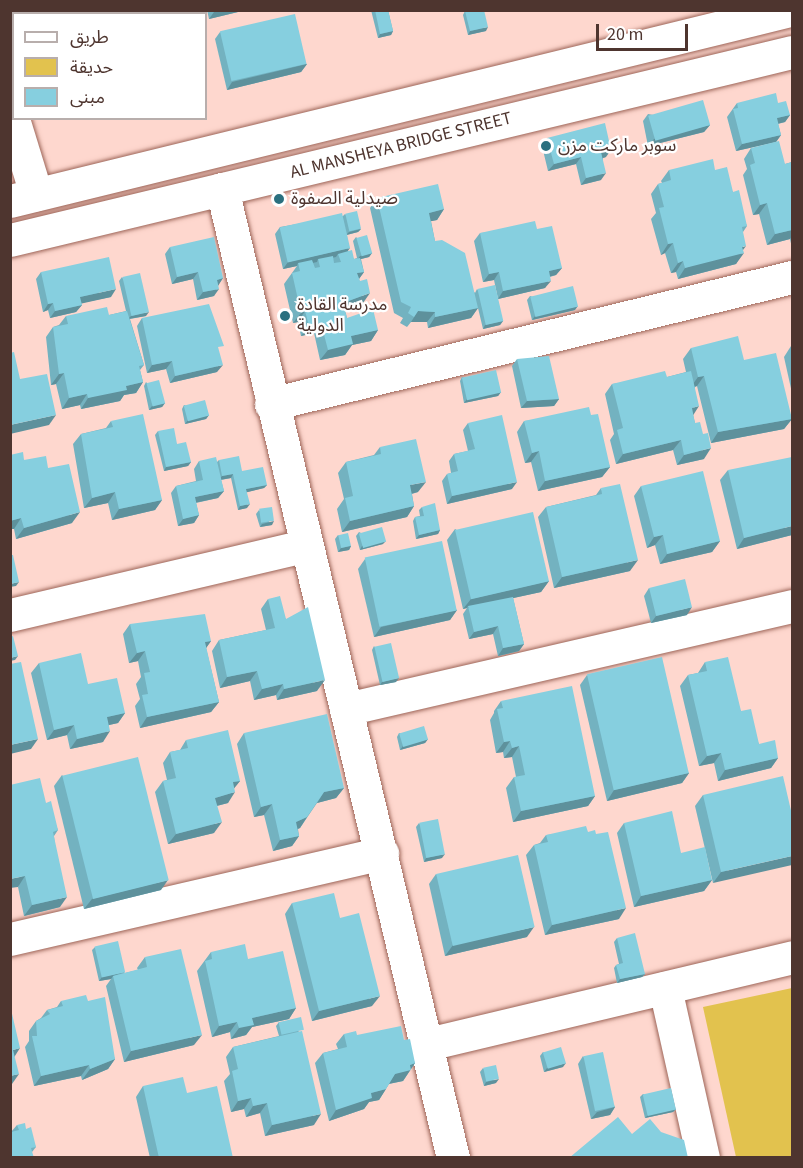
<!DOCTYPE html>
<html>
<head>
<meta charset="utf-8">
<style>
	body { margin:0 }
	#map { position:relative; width:803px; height:1168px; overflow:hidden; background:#fed7ce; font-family:"Source Sans 3","Noto Sans Arabic",sans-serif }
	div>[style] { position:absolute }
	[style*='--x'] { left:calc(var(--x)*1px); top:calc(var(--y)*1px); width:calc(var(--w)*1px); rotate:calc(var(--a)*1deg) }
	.green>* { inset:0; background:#e2c24e }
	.roads { filter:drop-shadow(0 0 2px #9d6558) drop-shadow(0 0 2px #9d6558) }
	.minor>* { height:33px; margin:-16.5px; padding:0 16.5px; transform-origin:16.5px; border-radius:16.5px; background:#fff }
	.major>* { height:33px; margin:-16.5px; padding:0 16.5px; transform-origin:16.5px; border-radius:16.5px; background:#fff }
	.wall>* { inset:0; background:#73b2c0; transform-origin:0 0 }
	.shaded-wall>* { inset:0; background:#5e919c }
	.building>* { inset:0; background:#86cfdf; transform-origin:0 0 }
	.dots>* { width:16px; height:16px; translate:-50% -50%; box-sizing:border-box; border:3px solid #fff; border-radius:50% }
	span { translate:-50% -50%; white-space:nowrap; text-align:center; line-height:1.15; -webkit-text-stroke:4.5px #fff; paint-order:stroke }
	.street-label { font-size:18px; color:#4e352f }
	.poi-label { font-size:18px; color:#4e352f }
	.left { translate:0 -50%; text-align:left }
	.frame { position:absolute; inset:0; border:12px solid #4e352f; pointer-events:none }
	.legend { position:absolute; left:12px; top:12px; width:195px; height:108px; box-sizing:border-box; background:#fff; border:2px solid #b8aeac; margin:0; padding:8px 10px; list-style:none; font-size:18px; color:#4e352f }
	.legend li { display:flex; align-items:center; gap:12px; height:30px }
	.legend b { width:30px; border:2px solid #b8aeac }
	.scale { position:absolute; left:596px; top:24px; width:92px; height:27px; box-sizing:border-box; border:3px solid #4e352f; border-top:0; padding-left:8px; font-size:18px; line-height:21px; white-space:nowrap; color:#4e352f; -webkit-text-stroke:4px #fff; paint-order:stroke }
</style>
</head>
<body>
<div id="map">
	<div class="green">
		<i style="clip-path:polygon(792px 988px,792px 1157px,736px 1157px,703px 1007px)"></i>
	</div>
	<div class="roads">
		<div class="minor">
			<i style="--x:10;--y:109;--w:89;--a:73"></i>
			<i style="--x:222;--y:189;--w:996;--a:76.59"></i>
			<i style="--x:271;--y:404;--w:536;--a:-13.7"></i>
			<i style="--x:10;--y:615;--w:303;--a:-13.2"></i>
			<i style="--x:346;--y:709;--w:458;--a:-13"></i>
			<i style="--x:10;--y:939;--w:382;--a:-13"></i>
			<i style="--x:665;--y:988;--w:174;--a:77.4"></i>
			<i style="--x:428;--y:1044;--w:374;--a:-13.4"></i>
		</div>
		<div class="major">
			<i style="--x:10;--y:201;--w:803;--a:-13.76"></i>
			<i style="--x:10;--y:240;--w:804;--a:-13.52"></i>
		</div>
	</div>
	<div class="wall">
		<i style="clip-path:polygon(10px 10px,14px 14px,13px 38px,10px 28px)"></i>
		<i style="left:43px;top:10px;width:58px;height:4px"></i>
		<i style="left:136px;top:10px;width:44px;height:4px"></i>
		<i style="clip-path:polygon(207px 10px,239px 10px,238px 12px,209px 19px)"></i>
		<i style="clip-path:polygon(371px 10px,388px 10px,393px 31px,391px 35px,378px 38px)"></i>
		<i style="clip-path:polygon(465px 11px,486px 31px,468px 35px,463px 15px)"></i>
		<i style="clip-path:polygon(220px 32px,307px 64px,301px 72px,227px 90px,215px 39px)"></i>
		<i style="clip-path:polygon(737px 103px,778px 103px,790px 115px,785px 122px,778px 124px,781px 135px,776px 142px,736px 151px,727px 117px)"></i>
		<i style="clip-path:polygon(648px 114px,710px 125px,704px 132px,648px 146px,643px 121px)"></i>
		<i style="clip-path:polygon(547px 138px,606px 157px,603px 158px,601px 180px,581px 185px,576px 164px,548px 171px,542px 146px)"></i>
		<i style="clip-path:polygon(751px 148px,785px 164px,792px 162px,792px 248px,790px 239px,767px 245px,759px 214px,753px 215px,743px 175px,747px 169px,744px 159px)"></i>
		<i style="clip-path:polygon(669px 170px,715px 170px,733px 192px,747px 226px,743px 232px,743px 251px,736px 264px,678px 279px,676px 272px,671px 273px,665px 253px,661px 255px,651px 219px,656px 213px,651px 194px,658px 184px,662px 183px,661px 181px)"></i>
		<i style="clip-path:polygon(377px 198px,444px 209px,437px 220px,431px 221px,435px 241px,475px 293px,477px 289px,503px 321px,500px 325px,483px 329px,478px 308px,471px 318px,428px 328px,427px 322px,411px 322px,407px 327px,400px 323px,403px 318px,394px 313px,370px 208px)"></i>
		<i style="clip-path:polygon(345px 214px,361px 229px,358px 232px,347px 235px,348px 251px,354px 259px,357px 258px,353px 241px,356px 237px,372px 253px,369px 257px,361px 259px,364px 272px,359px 279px,363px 303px,345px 310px,347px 318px,378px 330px,371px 341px,352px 345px,345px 355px,320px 360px,314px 333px,301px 336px,298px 322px,293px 323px,284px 284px,297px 266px,283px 269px,275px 234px,280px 227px,343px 216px)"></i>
		<i style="clip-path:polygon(537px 229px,562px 268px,556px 275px,550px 277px,545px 288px,498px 299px,494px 280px,483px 282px,474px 241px,480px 233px)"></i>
		<i style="clip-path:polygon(170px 247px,223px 278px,218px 285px,214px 296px,197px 300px,193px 279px,172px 284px,165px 254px)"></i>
		<i style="clip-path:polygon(41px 272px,111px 297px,81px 303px,82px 305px,76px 312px,50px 318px,48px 310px,43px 312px,36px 279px)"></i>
		<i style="clip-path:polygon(122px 277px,146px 316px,130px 319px,144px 365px,140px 370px,143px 382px,136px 393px,124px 395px,120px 401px,81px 409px,80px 405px,62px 409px,56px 384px,51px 385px,46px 337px,53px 327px,59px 325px,66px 316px,109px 315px,126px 311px,119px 281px)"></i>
		<i style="clip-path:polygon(530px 296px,575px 310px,532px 320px,527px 300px)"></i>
		<i style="clip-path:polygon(142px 318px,219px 352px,217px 372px,170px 383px,166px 369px,147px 373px,137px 326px)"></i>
		<i style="clip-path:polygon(791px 346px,792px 346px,792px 393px,784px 357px)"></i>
		<i style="clip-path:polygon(691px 348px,744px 360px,792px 419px,784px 429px,711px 443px,697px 386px,695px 387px,693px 415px,704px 459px,677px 465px,673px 450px,616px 464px,610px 440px,614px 434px,605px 394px,612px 384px,667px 377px,686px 372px,683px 359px)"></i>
		<i style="clip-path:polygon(517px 359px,559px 399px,554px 406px,521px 408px,512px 366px)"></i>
		<i style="clip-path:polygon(462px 377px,501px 392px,498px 396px,464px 403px,460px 381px)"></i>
		<i style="clip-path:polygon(146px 382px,165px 403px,162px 407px,149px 410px,144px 386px)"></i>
		<i style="clip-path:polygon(184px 405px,209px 415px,206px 419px,185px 424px,182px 409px)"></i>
		<i style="clip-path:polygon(591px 415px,610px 467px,602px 477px,538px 491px,531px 462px,525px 463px,517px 432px,524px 421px)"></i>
		<i style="clip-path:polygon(111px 421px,162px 500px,155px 510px,112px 520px,108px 503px,84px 508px,73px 444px,81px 434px,106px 428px)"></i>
		<i style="clip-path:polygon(468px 423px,512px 489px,447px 504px,442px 481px,447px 474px,451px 473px,449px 461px,454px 454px,468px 451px,463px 430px)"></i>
		<i style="clip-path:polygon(158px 431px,177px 444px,191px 462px,188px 466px,164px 471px,155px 435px)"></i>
		<i style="clip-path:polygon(380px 447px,418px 492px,412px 494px,414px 506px,407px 517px,342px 532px,337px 509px,344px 499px,338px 473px,346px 462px,374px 455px)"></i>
		<i style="clip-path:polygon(10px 455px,48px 468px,72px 523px,16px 539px,14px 529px,10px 529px)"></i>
		<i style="clip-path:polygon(219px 460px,242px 471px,267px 485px,264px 488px,247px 492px,247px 508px,238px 510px,231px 478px,221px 480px,224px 491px,218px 498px,196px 503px,199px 515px,194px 523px,178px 526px,171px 493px,176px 486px,196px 481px,194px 469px,199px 461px,217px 462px)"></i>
		<i style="clip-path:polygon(728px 470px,792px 535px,737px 549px,720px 480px)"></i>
		<i style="clip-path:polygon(641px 486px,720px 541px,712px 552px,660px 564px,655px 545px,647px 548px,634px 496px)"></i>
		<i style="clip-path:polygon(601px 488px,630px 571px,554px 588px,538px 517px,546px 507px,596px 495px)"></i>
		<i style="clip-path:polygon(422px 507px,440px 530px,438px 534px,416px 539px,413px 521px,415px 517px,420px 516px,419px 510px)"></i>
		<i style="clip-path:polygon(259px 510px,272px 525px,260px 527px,256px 514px)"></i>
		<i style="clip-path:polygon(455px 529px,549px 581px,541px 592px,513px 598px,524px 644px,519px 651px,498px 656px,493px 634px,469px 639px,463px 614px,467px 608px,463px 609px,447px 540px)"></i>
		<i style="clip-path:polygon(359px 532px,383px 544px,360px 550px,356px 536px)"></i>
		<i style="clip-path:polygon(338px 535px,351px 546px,349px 550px,338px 552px,335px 539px)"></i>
		<i style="clip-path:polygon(365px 559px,457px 610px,450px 620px,374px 637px,358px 569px)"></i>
		<i style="clip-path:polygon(649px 588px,687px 615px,651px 623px,644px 596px)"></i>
		<i style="clip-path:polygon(268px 599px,286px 619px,317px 691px,277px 700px,276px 695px,254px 700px,250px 681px,220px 688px,212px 651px,219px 640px,266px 630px,261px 609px)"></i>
		<i style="clip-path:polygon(130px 624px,211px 641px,206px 648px,219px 702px,211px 712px,140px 728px,135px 706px,140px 699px,136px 684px,141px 677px,138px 661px,129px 663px,123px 634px)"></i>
		<i style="clip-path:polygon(374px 646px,396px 682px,380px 685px,372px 650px)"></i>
		<i style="clip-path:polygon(705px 662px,741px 711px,759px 744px,778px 758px,771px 768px,718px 781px,714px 763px,699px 766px,680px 686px,688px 675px,698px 673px)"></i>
		<i style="clip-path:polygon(39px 663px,88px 684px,125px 713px,118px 723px,109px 725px,103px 742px,70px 749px,67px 735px,47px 740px,31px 673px)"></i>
		<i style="clip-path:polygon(587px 675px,689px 773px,682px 783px,607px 801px,580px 685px)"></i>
		<i style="clip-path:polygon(501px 701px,595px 796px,588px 806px,513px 822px,506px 788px,514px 777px,516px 777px,512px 757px,504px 758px,503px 752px,496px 753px,490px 720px,494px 713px,494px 711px)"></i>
		<i style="clip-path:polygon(244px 733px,344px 788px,336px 798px,317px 803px,300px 828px,298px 829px,299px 836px,292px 846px,273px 851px,264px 815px,254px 817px,237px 744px)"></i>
		<i style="clip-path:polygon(399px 733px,428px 739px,425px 743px,400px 750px,397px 737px)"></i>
		<i style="clip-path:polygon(186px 740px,240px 781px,234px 788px,228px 803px,217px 806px,214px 833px,168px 844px,155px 792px,163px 781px,167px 780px,163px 763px,170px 752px,180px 750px)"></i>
		<i style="clip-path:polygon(62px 775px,161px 890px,84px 909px,54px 786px)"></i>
		<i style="clip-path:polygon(703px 795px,792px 815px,713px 883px,695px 806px)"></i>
		<i style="clip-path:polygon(46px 803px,58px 830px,54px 836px,60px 907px,24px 916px,18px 887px)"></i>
		<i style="clip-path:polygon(419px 823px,442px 858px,424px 862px,416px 827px)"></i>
		<i style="clip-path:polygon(624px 823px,681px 853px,712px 880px,704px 891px,634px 907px,617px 833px)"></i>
		<i style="clip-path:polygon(588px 832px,619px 919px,545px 935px,526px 855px,534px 845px,540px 843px,546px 835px)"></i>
		<i style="clip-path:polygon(436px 874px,527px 937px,445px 956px,429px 884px)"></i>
		<i style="clip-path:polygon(292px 903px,340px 918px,372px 1006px,312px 1021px,285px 914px)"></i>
		<i style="clip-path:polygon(617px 938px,645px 974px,642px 977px,617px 983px,614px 968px,616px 965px,619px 964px,614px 942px)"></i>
		<i style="clip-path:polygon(95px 947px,125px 973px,138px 970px,137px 968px,145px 957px,194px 1045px,124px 1062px,106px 986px,111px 979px,99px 981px,92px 950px)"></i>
		<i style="clip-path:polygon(211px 952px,248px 959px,296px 1008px,289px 1019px,252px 1027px,246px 1035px,231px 1039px,230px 1032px,212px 1037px,197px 971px)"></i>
		<i style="clip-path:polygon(61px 1001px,88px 1001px,115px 1059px,108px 1069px,82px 1080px,81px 1076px,34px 1086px,25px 1047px,29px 1041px,29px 1031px,36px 1021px,41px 1018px,47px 1010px,57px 1007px)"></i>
		<i style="clip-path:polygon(279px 1022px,302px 1033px,314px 1125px,265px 1136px,260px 1113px,246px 1117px,244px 1109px,231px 1112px,224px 1081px,230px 1074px,226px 1057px,233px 1047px,279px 1036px,276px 1026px)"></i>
		<i style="clip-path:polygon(344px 1034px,404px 1040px,415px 1063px,403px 1081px,389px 1084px,379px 1100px,369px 1102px,364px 1109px,329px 1121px,315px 1063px,323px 1053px,338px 1049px,336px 1044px)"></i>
		<i style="clip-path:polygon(543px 1052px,563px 1067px,544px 1072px,540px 1056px)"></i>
		<i style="clip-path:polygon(583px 1056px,615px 1107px,610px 1115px,591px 1119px,578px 1064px)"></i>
		<i style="clip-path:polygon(483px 1068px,496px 1083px,484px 1086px,480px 1072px)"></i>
		<i style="clip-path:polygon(143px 1086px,187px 1093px,233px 1158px,150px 1158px,136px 1097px)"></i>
		<i style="clip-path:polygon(643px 1094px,676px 1109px,673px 1112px,645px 1118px,640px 1097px)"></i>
		<i style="clip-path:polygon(17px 1125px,26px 1129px,36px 1147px,32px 1152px,11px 1132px)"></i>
	</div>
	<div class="shaded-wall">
		<i style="clip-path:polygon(219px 10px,239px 10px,238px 12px,209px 19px,214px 12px)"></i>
		<i style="clip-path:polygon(488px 27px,486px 31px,468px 35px,470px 31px)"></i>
		<i style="clip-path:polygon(393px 31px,391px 35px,378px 38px,380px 34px)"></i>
		<i style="clip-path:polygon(307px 64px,301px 72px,227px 90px,232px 82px)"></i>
		<i style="clip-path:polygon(790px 115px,785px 122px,772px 125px,777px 118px)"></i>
		<i style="clip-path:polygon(710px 125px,704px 132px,648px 146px,654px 139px)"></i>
		<i style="clip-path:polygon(781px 135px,776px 142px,736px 151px,742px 144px)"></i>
		<i style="clip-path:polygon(611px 150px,606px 157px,596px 160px,601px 152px)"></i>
		<i style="clip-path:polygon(581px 157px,576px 164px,548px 171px,554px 164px)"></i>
		<i style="clip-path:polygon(606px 173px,601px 180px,581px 185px,586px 178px)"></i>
		<i style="clip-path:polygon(767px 203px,759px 214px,753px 215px,760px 205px)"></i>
		<i style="clip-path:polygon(444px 209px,437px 220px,422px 223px,429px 213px)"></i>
		<i style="clip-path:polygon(361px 229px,358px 232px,346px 235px,349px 232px)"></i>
		<i style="clip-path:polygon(792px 230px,792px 236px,790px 239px,767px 245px,775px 234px)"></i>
		<i style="clip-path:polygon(673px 243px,665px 253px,661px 255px,668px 244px)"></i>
		<i style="clip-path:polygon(746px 246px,740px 254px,744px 253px,736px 264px,678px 279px,685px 268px)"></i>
		<i style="clip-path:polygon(350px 248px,345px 255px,338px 254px,336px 257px,319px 261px,318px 259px,317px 262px,299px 266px,298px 263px,297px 266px,283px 269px,288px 262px)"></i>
		<i style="clip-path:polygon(372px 253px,369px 257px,357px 260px,360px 256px)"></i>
		<i style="clip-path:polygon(683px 261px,676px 272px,671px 273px,678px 263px)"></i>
		<i style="clip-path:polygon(562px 268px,556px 275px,543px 278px,549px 271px)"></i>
		<i style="clip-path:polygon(198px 272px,193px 279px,172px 284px,177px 277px)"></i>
		<i style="clip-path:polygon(364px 272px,356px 283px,357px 273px)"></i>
		<i style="clip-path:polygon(499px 272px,494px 280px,483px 282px,489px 274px)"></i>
		<i style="clip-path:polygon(223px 278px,218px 286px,217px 280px)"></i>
		<i style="clip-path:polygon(551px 281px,545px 288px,498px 299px,503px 291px)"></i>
		<i style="clip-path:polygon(116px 289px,111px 297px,75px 305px,80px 297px)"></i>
		<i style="clip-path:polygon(219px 289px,214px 296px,197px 300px,203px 292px)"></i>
		<i style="clip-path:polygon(370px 293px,363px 303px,336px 313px,343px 303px)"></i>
		<i style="clip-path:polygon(53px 303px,48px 310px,43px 312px,48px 304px)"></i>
		<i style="clip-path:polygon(82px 305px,76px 312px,50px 318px,55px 311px)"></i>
		<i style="clip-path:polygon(578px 306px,575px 310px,532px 320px,535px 316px)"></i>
		<i style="clip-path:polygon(478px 308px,471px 318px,428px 328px,435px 317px)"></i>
		<i style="clip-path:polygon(305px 311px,298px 322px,293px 323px,301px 313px)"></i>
		<i style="clip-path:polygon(418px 311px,435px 312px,427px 322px,411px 322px)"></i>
		<i style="clip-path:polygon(149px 312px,146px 316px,128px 319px,131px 316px)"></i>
		<i style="clip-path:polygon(503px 321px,500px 325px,483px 329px,485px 325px)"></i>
		<i style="clip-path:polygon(321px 323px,314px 333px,301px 336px,309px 326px)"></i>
		<i style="clip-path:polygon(378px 330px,371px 341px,352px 345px,345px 355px,320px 360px,328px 350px,351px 336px)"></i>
		<i style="clip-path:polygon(172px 361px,166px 369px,147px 373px,152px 365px)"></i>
		<i style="clip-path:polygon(223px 365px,217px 372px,170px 383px,175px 376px)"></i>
		<i style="clip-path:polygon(64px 373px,56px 384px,51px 385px,59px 374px)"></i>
		<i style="clip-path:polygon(704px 376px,697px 386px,690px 388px,698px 377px)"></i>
		<i style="clip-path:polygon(143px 382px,136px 393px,124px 395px,120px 401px,81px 409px,88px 398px,126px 386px)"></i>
		<i style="clip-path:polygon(501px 392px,498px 396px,464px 403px,467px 399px)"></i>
		<i style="clip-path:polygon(87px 394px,80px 405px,62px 409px,69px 398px)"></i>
		<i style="clip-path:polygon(559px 399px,554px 406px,521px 408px,527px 401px)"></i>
		<i style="clip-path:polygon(165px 403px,162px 407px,149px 410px,152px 406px)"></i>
		<i style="clip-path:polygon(699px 406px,692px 417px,692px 408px)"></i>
		<i style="clip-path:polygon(56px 415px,49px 425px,10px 434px,10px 425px)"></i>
		<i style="clip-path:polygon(209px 415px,206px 419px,185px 424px,188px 420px)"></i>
		<i style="clip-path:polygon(792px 419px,784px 429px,711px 443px,718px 432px)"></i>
		<i style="clip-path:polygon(681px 440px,673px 450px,616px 464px,623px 454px)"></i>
		<i style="clip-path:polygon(711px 448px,704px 459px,677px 465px,684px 455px)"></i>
		<i style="clip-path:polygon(539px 451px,531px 462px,525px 463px,532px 453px)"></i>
		<i style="clip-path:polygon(191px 462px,188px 466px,164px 471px,166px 467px)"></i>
		<i style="clip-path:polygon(610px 467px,602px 477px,538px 491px,545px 481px)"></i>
		<i style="clip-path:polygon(233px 474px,231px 478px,219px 480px,222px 476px)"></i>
		<i style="clip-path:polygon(426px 482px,418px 492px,402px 496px,410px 485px)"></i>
		<i style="clip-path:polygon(517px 482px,512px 489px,447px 504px,452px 496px)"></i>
		<i style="clip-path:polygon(267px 485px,264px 488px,244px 493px,246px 489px)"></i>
		<i style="clip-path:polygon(224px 491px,218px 498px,189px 504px,195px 497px)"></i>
		<i style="clip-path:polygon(115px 492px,108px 503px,84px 508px,92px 498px)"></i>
		<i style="clip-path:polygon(162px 500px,155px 510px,112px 520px,119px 509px)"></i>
		<i style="clip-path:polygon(250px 504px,247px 508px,238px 510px,240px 506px)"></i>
		<i style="clip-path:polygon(414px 506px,407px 517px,342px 532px,350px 521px)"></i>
		<i style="clip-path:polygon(80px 512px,72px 523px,16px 539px,24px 528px)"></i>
		<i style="clip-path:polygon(199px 515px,194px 523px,178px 526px,183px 519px)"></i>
		<i style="clip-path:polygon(21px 518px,14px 529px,10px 529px,10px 521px)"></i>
		<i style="clip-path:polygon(274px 521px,272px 525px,260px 527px,262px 524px)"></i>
		<i style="clip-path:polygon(792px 526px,792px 535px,737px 549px,744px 538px)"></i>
		<i style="clip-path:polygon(440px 530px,438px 534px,416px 539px,419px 535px)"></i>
		<i style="clip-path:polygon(663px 535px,655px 545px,647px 548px,654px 537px)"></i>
		<i style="clip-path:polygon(386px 541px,383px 544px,360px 550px,362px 546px)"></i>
		<i style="clip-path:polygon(720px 541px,712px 552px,660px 564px,667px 554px)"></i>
		<i style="clip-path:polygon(351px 546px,349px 550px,338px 552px,341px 548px)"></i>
		<i style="clip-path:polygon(638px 560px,630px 571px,554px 588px,562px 577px)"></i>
		<i style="clip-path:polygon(549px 581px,541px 592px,468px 608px,468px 606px,467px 608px,463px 609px,471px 599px)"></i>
		<i style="clip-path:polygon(19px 582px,16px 586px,10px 587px,10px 584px)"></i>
		<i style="clip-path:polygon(692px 607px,687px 615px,651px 623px,656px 616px)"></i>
		<i style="clip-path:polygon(457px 610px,450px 620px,374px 637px,381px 627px)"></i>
		<i style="clip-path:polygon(498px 626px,493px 634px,469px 639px,474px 632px)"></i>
		<i style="clip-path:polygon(211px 641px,204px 651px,205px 642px)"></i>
		<i style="clip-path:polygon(524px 644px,519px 651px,498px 656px,503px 648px)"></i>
		<i style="clip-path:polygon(145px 651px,138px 661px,129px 663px,137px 653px)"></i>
		<i style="clip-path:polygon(18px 656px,15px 660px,10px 661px,10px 658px)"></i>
		<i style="clip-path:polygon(257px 671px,250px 681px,220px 688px,227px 677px)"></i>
		<i style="clip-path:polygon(399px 678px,396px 682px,380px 685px,382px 682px)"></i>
		<i style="clip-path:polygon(325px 680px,317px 691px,277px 700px,284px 689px)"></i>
		<i style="clip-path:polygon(283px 684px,276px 695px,254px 700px,262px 689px)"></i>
		<i style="clip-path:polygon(219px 702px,211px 712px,140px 728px,147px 717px)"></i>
		<i style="clip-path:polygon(125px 713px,118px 723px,100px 727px,107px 717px)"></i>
		<i style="clip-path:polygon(74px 725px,67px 735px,47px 740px,54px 730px)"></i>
		<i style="clip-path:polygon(110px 731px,103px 742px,70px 749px,77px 739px)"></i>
		<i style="clip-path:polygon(38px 739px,31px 749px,10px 754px,10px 745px)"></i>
		<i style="clip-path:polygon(428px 739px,425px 743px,400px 750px,403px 746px)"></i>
		<i style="clip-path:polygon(510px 741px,503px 752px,496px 753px,504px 742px)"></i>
		<i style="clip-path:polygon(519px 746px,512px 757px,504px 758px,512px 748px)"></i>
		<i style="clip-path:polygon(721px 753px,714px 763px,699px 766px,707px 756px)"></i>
		<i style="clip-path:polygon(778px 758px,771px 768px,718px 781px,725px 770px)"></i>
		<i style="clip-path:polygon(689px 773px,682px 783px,607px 801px,614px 790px)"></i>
		<i style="clip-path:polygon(240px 781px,232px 791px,233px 782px)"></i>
		<i style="clip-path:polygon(344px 788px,336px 798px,317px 803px,324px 792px)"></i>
		<i style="clip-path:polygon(235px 792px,228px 803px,208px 808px,215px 798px)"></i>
		<i style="clip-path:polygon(595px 796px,588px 806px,513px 822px,521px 811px)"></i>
		<i style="clip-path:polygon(272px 804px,264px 815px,254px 817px,261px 807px)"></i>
		<i style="clip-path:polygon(307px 817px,300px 828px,289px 832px,296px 822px)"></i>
		<i style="clip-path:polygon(222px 822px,214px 833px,168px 844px,176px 834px)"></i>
		<i style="clip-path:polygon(299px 836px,292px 846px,273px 851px,280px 840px)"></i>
		<i style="clip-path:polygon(445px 854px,442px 858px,424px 862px,426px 858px)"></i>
		<i style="clip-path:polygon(792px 856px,792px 865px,713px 883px,721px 872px)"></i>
		<i style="clip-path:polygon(25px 876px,18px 887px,10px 888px,10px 879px)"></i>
		<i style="clip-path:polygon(168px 880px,161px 890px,84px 909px,92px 899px)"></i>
		<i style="clip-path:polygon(712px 880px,704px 891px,634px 907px,641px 896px)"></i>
		<i style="clip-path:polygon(67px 897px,60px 907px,24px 916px,32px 905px)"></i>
		<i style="clip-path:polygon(626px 908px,619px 919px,545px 935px,552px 925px)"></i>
		<i style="clip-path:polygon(534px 927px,527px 937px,445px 956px,453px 945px)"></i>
		<i style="clip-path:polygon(125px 972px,113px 976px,111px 979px,99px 981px,102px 977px)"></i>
		<i style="clip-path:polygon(645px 974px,642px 977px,617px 983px,620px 979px)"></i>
		<i style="clip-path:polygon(380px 996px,372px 1006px,312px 1021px,319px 1011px)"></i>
		<i style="clip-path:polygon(296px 1008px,289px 1019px,252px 1027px,246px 1035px,231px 1039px,239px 1028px,252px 1018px)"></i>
		<i style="clip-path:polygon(237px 1022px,230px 1032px,212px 1037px,219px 1026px)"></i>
		<i style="clip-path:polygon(202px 1035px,194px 1045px,124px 1062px,131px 1051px)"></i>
		<i style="clip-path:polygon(20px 1048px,13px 1059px,13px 1050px)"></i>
		<i style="clip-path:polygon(115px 1059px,108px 1069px,82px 1080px,90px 1069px)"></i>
		<i style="clip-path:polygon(415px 1063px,403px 1081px,388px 1084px,395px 1074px,410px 1065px)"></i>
		<i style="clip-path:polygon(566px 1063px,563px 1067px,544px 1072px,547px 1068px)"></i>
		<i style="clip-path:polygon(89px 1065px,81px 1076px,34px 1086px,41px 1076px)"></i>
		<i style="clip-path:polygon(19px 1074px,12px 1084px,10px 1085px,10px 1076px)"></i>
		<i style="clip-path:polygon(499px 1079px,496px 1083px,484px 1086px,486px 1082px)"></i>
		<i style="clip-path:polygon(386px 1089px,379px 1100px,369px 1102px,364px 1109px,329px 1121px,336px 1110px,371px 1093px)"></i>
		<i style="clip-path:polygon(251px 1098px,244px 1109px,231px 1112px,238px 1101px)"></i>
		<i style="clip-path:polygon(267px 1103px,260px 1113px,246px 1117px,253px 1106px)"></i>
		<i style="clip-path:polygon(615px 1107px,610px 1115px,591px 1119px,597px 1112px)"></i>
		<i style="clip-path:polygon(676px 1109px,673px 1112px,645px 1118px,648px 1115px)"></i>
		<i style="clip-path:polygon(321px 1114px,314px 1125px,265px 1136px,272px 1125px)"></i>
	</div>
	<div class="building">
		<i style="clip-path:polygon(10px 10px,28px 10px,29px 14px,14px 14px,14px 25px)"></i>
		<i style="clip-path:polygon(50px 10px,101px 10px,102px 13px,50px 14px)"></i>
		<i style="clip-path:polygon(143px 10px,180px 10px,180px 13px,144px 14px)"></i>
		<i style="clip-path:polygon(375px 10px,388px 10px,393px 31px,380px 34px)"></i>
		<i style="clip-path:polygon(468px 10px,484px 10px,488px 27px,470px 31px,465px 11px)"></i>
		<i style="left:295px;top:14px;width:51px;height:77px;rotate:77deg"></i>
		<i style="clip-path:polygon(776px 93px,778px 103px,786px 101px,790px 115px,777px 118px,781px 135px,742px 144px,733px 109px,738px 108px,737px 103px)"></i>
		<i style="left:703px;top:100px;width:26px;height:57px;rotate:74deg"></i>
		<i style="clip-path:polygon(605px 123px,611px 150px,601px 152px,606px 173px,586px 178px,581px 157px,554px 164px,547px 138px)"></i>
		<i style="clip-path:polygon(779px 141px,785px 164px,792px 162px,792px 230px,775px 234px,767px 203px,760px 205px,750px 165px,755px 163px,751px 148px)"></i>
		<i style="clip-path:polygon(713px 159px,715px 170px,727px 167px,733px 192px,739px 190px,747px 226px,742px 227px,746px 246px,742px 247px,744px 253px,685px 268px,683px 261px,678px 263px,673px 243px,668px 244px,659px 208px,664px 207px,658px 184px,671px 180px,669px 170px)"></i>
		<i style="clip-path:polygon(438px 184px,444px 209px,429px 213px,435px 241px,442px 240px,465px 253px,478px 308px,435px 317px,435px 312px,418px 311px,414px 317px,408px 313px,411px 307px,401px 302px,377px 198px)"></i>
		<i style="left:357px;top:211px;width:18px;height:12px;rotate:77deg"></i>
		<i style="left:342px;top:213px;width:36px;height:64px;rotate:77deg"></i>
		<i style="clip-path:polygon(535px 221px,537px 229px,552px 226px,562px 268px,549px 271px,551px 281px,503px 291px,499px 272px,489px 274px,480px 233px)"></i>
		<i style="left:367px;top:235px;width:19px;height:11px;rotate:74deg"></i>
		<i style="clip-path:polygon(214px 237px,223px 278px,217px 280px,219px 289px,203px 292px,198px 272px,177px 277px,170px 247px)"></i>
		<i style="clip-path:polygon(352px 250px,354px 259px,360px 258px,364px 272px,357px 273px,360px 281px,367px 279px,370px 293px,343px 303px,347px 318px,373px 309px,378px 330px,351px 336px,353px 344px,328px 350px,321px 323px,309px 326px,305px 311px,301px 313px,292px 273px,300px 271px,298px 263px,312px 260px,315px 268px,320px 267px,318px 259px,333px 256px,334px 263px,341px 262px,338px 254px)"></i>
		<i style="clip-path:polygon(109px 257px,116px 289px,80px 297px,82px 305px,55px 311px,53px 303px,48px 304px,41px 272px)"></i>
		<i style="left:140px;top:273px;width:40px;height:18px;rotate:77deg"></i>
		<i style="left:495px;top:285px;width:37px;height:18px;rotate:77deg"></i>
		<i style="left:573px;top:286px;width:21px;height:44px;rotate:76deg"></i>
		<i style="clip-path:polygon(209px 304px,224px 346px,218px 347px,223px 365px,175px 376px,172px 361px,152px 365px,142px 318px)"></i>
		<i style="clip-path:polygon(107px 307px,109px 315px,127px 311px,144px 365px,139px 366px,143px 382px,126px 386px,127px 390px,88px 398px,87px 394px,69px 398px,64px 373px,59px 374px,53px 327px,68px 324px,66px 316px)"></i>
		<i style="clip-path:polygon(738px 336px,744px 360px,776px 353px,792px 419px,718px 432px,704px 376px,698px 377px,691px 348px)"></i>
		<i style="clip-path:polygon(14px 352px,20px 379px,47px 374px,56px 415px,10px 425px,10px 353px)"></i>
		<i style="clip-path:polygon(549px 356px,559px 399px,527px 401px,517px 359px)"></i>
		<i style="left:496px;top:370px;width:23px;height:35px;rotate:77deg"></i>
		<i style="clip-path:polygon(665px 371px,667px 377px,691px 371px,699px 406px,692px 408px,695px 423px,700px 422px,703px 434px,708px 433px,711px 448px,684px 455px,681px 440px,623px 454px,617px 430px,623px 428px,612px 384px)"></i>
		<i style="left:159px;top:380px;width:24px;height:13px;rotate:75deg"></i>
		<i style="left:205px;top:400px;width:16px;height:22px;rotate:75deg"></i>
		<i style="clip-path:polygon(589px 407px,591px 415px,598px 414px,610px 467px,545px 481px,539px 451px,532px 453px,524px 421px)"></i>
		<i style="clip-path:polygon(143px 414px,162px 500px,119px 509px,115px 492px,92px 498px,81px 434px,113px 427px,111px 421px)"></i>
		<i style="clip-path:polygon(502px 415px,517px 482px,452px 496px,447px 474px,458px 471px,454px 454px,475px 449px,468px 423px)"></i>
		<i style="clip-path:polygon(174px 428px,177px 444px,186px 442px,191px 462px,166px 467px,158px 431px)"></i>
		<i style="clip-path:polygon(416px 439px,426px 482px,410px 485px,414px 506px,350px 521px,345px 498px,353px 496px,346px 462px,381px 454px,380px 447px)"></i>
		<i style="clip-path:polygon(23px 452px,24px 460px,46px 456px,48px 468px,69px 464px,80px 512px,24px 528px,21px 518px,10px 521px,10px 455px)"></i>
		<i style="clip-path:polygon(239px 456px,242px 471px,263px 467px,267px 485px,246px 489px,250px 504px,240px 506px,233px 474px,222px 476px,219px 460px)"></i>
		<i style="clip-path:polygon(216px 457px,224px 491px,195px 497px,199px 515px,183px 519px,176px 486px,203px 480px,199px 461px)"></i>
		<i style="clip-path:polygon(792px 457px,792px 526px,744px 538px,728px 470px)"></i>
		<i style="clip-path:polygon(703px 471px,720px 541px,667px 554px,663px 535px,654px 537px,641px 486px)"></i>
		<i style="clip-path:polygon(620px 484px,638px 560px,562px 577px,546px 507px,602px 494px,601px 488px)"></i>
		<i style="clip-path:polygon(435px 503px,440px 530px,419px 535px,415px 517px,424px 516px,422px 507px)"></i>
		<i style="left:272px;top:507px;width:14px;height:13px;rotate:82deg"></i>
		<i style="left:533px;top:512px;width:71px;height:80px;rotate:77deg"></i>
		<i style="left:382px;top:527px;width:15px;height:24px;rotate:74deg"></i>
		<i style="left:348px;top:533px;width:13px;height:10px;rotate:77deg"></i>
		<i style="left:442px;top:541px;width:71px;height:79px;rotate:78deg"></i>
		<i style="clip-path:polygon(10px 555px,13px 555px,19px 582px,10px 584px)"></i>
		<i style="left:685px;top:579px;width:29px;height:37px;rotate:76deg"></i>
		<i style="clip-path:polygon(280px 596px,286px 619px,308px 607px,325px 680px,284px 689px,283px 684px,262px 689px,257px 671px,227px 677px,219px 640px,275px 628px,268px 599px)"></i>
		<i style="clip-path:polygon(513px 597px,524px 644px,503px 648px,498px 626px,474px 632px,468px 606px)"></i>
		<i style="clip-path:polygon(205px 614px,211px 641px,205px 642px,219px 702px,147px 717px,142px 695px,148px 694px,144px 673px,150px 672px,145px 651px,137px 653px,130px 624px)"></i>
		<i style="clip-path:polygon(13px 636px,18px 656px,10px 658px,10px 637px)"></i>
		<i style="left:391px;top:643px;width:36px;height:17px;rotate:77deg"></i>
		<i style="clip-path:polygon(81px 653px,88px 684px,117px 678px,125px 713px,107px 717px,110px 731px,77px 739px,74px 725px,54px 730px,39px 663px)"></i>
		<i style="left:662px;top:657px;width:119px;height:77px;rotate:77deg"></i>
		<i style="clip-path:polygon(728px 657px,741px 711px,751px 709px,759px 744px,775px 740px,778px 758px,725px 770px,721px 753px,707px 756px,688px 675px,707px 671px,705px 662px)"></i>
		<i style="clip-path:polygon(21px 662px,38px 739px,10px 745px,10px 664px)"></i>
		<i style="clip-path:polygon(572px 686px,595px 796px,521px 811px,514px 777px,525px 775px,519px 746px,512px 748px,510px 741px,504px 742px,497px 709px,503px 708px,501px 701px)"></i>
		<i style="clip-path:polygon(327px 714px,344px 788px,324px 792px,307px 817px,296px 822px,299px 836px,280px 840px,272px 804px,261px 807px,244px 733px)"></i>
		<i style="left:424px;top:726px;width:14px;height:26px;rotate:73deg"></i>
		<i style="clip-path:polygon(228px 730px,240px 781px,233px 782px,235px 792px,215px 798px,222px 822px,176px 834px,163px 781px,176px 778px,170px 752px,188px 748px,186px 740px)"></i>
		<i style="left:138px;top:757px;width:127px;height:78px;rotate:76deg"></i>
		<i style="clip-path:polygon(783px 776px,792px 815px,792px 856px,721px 872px,703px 795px)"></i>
		<i style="clip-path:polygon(40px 778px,46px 803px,51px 801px,58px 830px,53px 832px,67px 897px,32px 905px,25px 876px,10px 879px,10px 785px)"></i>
		<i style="clip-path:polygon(672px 811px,681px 853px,705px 847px,712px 880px,641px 896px,624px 823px)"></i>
		<i style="left:438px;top:819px;width:36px;height:19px;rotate:79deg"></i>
		<i style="clip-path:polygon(586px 826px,588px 832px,595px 830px,596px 834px,608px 832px,626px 908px,552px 925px,534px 845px,548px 842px,546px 835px)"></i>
		<i style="left:518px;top:855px;width:74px;height:84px;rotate:77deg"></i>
		<i style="clip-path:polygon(334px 893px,340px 918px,359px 913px,380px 996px,319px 1011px,292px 903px)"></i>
		<i style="clip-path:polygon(635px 933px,645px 974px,620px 979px,616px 965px,623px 963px,617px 938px)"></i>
		<i style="left:118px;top:941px;width:32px;height:24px;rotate:77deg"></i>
		<i style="clip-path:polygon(245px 944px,248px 959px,283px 951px,296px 1008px,252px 1018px,254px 1025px,239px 1028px,237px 1022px,219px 1026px,205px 961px,212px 959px,211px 952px)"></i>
		<i style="clip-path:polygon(181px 949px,202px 1035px,131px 1051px,113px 976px,147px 967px,145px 957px)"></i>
		<i style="clip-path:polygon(86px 995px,88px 1001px,105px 997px,115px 1059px,90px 1069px,89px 1065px,41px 1076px,32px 1036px,37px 1036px,36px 1021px,50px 1014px,47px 1010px,63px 1006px,61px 1001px)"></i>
		<i style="clip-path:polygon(10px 1005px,20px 1048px,13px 1050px,19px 1074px,10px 1076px)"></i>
		<i style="left:301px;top:1017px;width:13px;height:23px;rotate:77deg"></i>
		<i style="clip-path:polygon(401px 1026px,404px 1040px,410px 1039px,415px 1063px,410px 1065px,411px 1070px,395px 1074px,386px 1089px,371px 1093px,372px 1098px,336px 1110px,323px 1053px,347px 1047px,344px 1034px,356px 1031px,357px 1035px)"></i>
		<i style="clip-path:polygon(302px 1031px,321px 1114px,272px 1125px,267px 1103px,253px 1106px,251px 1098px,238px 1101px,232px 1071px,238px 1069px,233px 1047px)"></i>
		<i style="left:561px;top:1047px;width:17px;height:19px;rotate:73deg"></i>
		<i style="left:603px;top:1052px;width:56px;height:20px;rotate:78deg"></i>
		<i style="left:496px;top:1065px;width:14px;height:13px;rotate:78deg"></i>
		<i style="clip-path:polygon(183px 1077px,187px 1093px,217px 1086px,233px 1158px,188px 1158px,187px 1156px,180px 1158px,159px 1158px,143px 1086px)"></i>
		<i style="left:671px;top:1088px;width:22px;height:29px;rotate:77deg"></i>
		<i style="clip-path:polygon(618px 1117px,632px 1134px,650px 1119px,661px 1132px,684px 1140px,688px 1158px,569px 1158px)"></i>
		<i style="clip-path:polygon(25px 1123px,26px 1129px,31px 1127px,36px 1147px,31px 1148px,34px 1158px,10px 1158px,10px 1128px,11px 1132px,19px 1130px,17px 1125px)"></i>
	</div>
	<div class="dots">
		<i style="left:546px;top:146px;background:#2b707f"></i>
		<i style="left:279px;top:199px;background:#2b707f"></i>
		<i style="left:285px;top:316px;background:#2b707f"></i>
	</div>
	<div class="street-label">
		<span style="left:401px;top:146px;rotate:-14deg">AL MANSHEYA BRIDGE STREET</span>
	</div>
	<div class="poi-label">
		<span class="left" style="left:558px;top:146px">سوبر ماركت مزن</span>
		<span class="left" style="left:291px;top:199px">صيدلية الصفوة</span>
		<span class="left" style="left:297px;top:316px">مدرسة القادة<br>الدولية</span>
	</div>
	<div class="frame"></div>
	<ul class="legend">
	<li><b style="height:8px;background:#fff"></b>طريق</li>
	<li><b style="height:16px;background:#e2c24e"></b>حديقة</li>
	<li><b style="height:16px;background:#86cfdf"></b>مبنى</li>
	</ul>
	<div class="scale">20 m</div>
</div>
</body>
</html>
